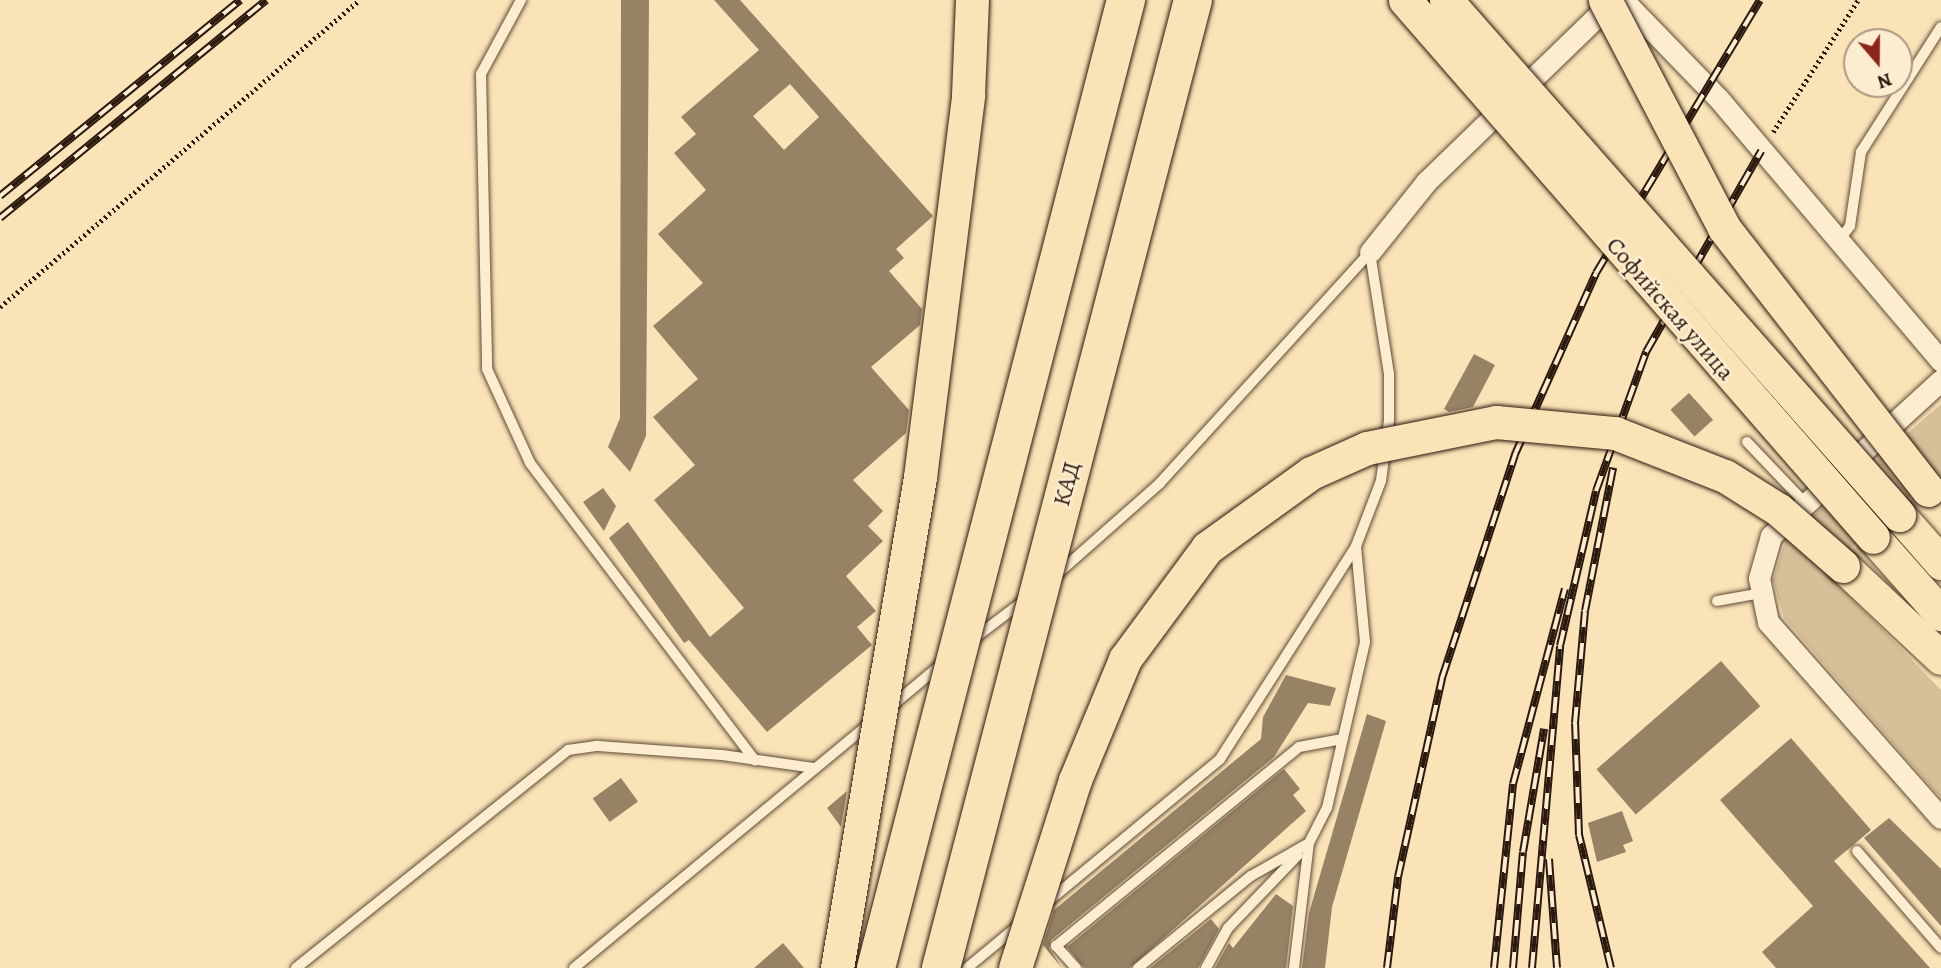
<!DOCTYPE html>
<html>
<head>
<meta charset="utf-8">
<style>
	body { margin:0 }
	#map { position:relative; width:1941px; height:968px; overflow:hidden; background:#fae3b6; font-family:Alegreya,serif }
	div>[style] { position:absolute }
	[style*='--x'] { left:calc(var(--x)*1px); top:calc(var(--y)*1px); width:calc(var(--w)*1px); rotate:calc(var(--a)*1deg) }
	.green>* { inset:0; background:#d7c099 }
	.building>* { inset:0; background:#978265; transform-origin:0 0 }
	.path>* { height:4.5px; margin-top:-2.25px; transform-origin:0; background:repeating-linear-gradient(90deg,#2b180e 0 2px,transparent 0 5.5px) }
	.roads { filter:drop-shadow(0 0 2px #5f4b38) drop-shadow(0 0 2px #5f4b38) }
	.service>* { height:10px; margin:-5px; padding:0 5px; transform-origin:5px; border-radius:5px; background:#fcedd0 }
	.minor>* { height:21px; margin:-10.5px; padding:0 10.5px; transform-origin:10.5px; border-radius:10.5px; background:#fcedd0 }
	.primary>* { height:33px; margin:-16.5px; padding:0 16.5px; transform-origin:16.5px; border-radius:16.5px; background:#fae3b6 }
	.rail>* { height:8px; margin-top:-4px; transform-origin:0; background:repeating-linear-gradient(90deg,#fcedd0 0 16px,#2b180e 0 32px); box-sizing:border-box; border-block:2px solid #2b180e }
	.bridges { filter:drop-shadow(0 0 2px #2b180e) drop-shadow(0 0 2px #2b180e) }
	.primary-bridge>* { height:33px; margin:-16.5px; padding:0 16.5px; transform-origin:16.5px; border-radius:16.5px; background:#fae3b6 }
	.motorway-bridge>* { height:38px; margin:-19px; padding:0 19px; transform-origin:19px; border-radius:19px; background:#fae3b6 }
	span { translate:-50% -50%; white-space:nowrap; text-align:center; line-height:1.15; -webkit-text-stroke:5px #fcedd0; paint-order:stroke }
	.street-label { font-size:24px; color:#2b180e }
	.north { position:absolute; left:1843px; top:28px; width:70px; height:70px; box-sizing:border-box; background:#fcedd0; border:2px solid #a89882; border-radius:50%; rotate:160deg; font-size:19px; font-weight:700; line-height:28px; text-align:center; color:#2b180e }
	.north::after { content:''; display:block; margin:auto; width:24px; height:32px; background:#8f2418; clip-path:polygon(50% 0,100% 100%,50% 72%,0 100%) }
</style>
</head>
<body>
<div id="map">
	<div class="green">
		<i style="clip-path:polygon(1941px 404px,1941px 477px,1937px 473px,1825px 570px,1941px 690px,1941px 798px,1784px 618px,1773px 580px,1786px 540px)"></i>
	</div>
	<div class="building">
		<i style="clip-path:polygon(621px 0,649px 0,646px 436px,630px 472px,608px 447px,620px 418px)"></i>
		<i style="clip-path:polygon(evenodd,714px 0,740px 0,933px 216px,896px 249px,904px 258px,889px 271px,922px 309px,920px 325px,871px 367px,909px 410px,906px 433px,853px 480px,883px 511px,868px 526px,883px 541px,846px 576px,876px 611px,857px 627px,872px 645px,767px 732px,689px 640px,684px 643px,609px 538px,628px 522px,710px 637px,744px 608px,654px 500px,695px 465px,653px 417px,698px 379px,653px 326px,703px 283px,658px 234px,706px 190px,674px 153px,696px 134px,681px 117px,759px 50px,714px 0,790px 84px,819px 117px,784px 150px,753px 116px,790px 84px)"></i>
		<i style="clip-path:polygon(1474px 354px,1495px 365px,1473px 407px,1449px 412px,1444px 409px)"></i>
		<i style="left:1689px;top:393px;width:36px;height:25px;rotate:48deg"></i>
		<i style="clip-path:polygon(603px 488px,616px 506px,604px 531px,583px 502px)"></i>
		<i style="left:1721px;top:661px;width:60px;height:165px;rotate:49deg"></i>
		<i style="clip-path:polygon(1286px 675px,1336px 688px,1330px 706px,1308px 703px,1274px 757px,1051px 940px,1049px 948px,1062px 968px,1043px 945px,1054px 910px,1261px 739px,1263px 717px)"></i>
		<i style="clip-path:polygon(1367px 714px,1386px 721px,1332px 907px,1325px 968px,1302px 968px,1309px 913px)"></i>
		<i style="clip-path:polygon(1791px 738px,1871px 830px,1834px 861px,1930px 968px,1776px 968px,1762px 952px,1813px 906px,1720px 800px)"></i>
		<i style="clip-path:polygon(1284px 769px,1300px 789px,1293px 795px,1306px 811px,1130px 968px,1084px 968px,1067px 947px)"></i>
		<i style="left:621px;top:778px;width:29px;height:35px;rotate:54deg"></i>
		<i style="clip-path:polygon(847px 791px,841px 827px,827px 808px)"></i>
		<i style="clip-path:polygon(1622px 811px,1633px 841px,1623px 845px,1626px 852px,1597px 862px,1588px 823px)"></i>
		<i style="clip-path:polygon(1889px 818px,1941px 869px,1941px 926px,1864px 838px)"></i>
		<i style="clip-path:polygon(1276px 894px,1293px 906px,1286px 968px,1215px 968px,1229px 943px,1233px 948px)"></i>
		<i style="clip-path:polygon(1211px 919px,1219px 929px,1198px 968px,1150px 968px)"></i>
		<i style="clip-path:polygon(783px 943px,804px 968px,754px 968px)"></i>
	</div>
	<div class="path">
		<i style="--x:1773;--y:132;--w:157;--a:-57.2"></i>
		<i style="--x:0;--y:307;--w:472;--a:-40.5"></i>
	</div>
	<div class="roads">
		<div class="service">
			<i style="--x:521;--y:0;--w:84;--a:118.4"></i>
			<i style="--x:481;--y:74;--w:295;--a:88.8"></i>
			<i style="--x:487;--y:369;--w:103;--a:65.4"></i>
			<i style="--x:530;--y:463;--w:373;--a:52.9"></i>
			<i style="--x:1836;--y:244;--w:23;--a:-52"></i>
			<i style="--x:1850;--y:226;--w:75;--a:-81.5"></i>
			<i style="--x:1861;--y:152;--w:148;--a:-57.4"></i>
			<i style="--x:1747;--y:442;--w:86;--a:46.4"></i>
			<i style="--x:1055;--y:576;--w:140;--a:-41.5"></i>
			<i style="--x:1160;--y:483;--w:312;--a:-47.7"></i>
			<i style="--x:1717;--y:601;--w:45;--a:-10.3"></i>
			<i style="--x:972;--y:640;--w:68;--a:-37.2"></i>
			<i style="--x:888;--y:709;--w:72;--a:-39.9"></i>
			<i style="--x:1857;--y:851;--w:128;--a:49.1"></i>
			<i style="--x:1045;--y:904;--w:227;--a:-39.6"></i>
			<i style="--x:1220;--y:759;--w:253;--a:-57.4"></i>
			<i style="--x:1356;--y:546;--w:70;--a:-69"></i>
			<i style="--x:1381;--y:481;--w:62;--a:-82.5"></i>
			<i style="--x:1389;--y:420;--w:46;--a:-90"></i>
			<i style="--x:1389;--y:374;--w:123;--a:-98.9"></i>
			<i style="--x:296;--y:968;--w:349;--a:-38.7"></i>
			<i style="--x:568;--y:750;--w:30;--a:-8"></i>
			<i style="--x:598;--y:746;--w:124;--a:4.2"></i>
			<i style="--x:722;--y:755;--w:94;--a:8"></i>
			<i style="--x:574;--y:968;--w:384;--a:-39.6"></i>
			<i style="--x:967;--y:968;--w:67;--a:-39.6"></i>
			<i style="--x:1076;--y:968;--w:30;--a:-132"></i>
			<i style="--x:1056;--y:946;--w:314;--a:-39.3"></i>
			<i style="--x:1299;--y:747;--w:44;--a:-10.5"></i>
			<i style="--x:1138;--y:968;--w:146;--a:-39.2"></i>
			<i style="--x:1251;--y:876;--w:67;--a:-29.6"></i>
			<i style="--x:1206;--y:968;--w:46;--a:-61.2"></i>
			<i style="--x:1228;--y:928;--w:101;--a:-46.2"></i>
			<i style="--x:1294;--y:968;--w:126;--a:-83.2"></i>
			<i style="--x:1309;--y:843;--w:39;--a:-63"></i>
			<i style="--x:1327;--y:808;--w:170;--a:-77.1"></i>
			<i style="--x:1365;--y:642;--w:96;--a:-95.4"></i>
		</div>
		<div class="minor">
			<i style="--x:1623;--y:0;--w:136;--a:45.9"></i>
			<i style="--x:1718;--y:98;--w:345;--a:49.7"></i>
			<i style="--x:1370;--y:252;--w:90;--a:-51.3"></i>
			<i style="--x:1426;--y:182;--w:262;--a:-44.1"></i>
			<i style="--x:1941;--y:380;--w:231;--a:137.5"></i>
			<i style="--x:1771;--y:536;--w:44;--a:105.9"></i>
			<i style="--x:1759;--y:578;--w:45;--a:78.4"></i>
			<i style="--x:1768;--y:622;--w:261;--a:48.6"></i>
		</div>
		<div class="primary">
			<i style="--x:1899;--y:515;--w:64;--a:48.8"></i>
			<i style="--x:1873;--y:537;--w:103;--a:48.6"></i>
			<i style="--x:1843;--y:566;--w:134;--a:43.2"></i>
		</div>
	</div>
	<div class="rail">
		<i style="--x:0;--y:196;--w:310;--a:-39.2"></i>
		<i style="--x:0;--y:218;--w:344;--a:-39.3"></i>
		<i style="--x:1549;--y:859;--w:109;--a:85.8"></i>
		<i style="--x:1387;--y:968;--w:92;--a:-83.1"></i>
		<i style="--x:1398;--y:877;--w:204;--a:-77.5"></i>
		<i style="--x:1442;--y:678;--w:238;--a:-71.9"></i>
		<i style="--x:1516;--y:452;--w:196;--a:-65.9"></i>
		<i style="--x:1596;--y:273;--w:318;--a:-59"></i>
		<i style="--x:1494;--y:968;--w:185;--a:-84.1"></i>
		<i style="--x:1513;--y:784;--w:202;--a:-75.1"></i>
		<i style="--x:1513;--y:968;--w:116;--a:-85.1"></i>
		<i style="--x:1523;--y:852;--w:125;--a:-80.3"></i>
		<i style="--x:1532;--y:968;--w:323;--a:-85"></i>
		<i style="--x:1560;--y:646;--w:159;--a:-76.9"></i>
		<i style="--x:1596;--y:491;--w:148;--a:-70.2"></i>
		<i style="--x:1646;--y:352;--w:232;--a:-60.2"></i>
		<i style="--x:1611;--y:968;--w:137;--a:-103.5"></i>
		<i style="--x:1579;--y:835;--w:112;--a:-92"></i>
		<i style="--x:1575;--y:723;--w:112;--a:-84.9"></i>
		<i style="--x:1585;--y:611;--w:146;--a:-78.9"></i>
	</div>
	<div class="bridges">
		<div class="primary-bridge">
			<i style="--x:1405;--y:0;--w:712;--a:48.93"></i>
			<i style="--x:1446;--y:0;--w:686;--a:48.66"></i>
			<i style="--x:1605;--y:0;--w:257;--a:62.4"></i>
			<i style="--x:1724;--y:228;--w:332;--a:52.1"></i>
			<i style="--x:837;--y:968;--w:498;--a:-80.4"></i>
			<i style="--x:920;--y:477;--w:385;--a:-82.8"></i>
			<i style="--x:968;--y:95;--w:95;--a:-87.6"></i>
			<i style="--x:1015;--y:968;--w:197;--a:-72.3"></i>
			<i style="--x:1075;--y:780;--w:131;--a:-67.5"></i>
			<i style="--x:1125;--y:659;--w:138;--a:-53.5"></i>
			<i style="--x:1207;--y:548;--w:128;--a:-35.8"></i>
			<i style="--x:1311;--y:473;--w:61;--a:-24.1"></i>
			<i style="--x:1367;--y:448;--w:132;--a:-11.4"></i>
			<i style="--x:1496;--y:422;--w:120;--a:5.3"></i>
			<i style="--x:1615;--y:433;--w:118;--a:21.4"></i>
			<i style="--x:1725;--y:476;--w:64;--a:32.2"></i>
			<i style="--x:1779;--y:510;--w:85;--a:41.2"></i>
		</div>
		<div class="motorway-bridge">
			<i style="--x:876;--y:968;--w:1000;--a:-75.52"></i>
			<i style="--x:941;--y:968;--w:1000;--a:-75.41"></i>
		</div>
	</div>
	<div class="street-label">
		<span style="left:1670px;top:309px;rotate:49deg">Софийская улица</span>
		<span style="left:1067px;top:484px;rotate:-75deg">КАД</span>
	</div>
	<div class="north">N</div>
</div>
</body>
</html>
